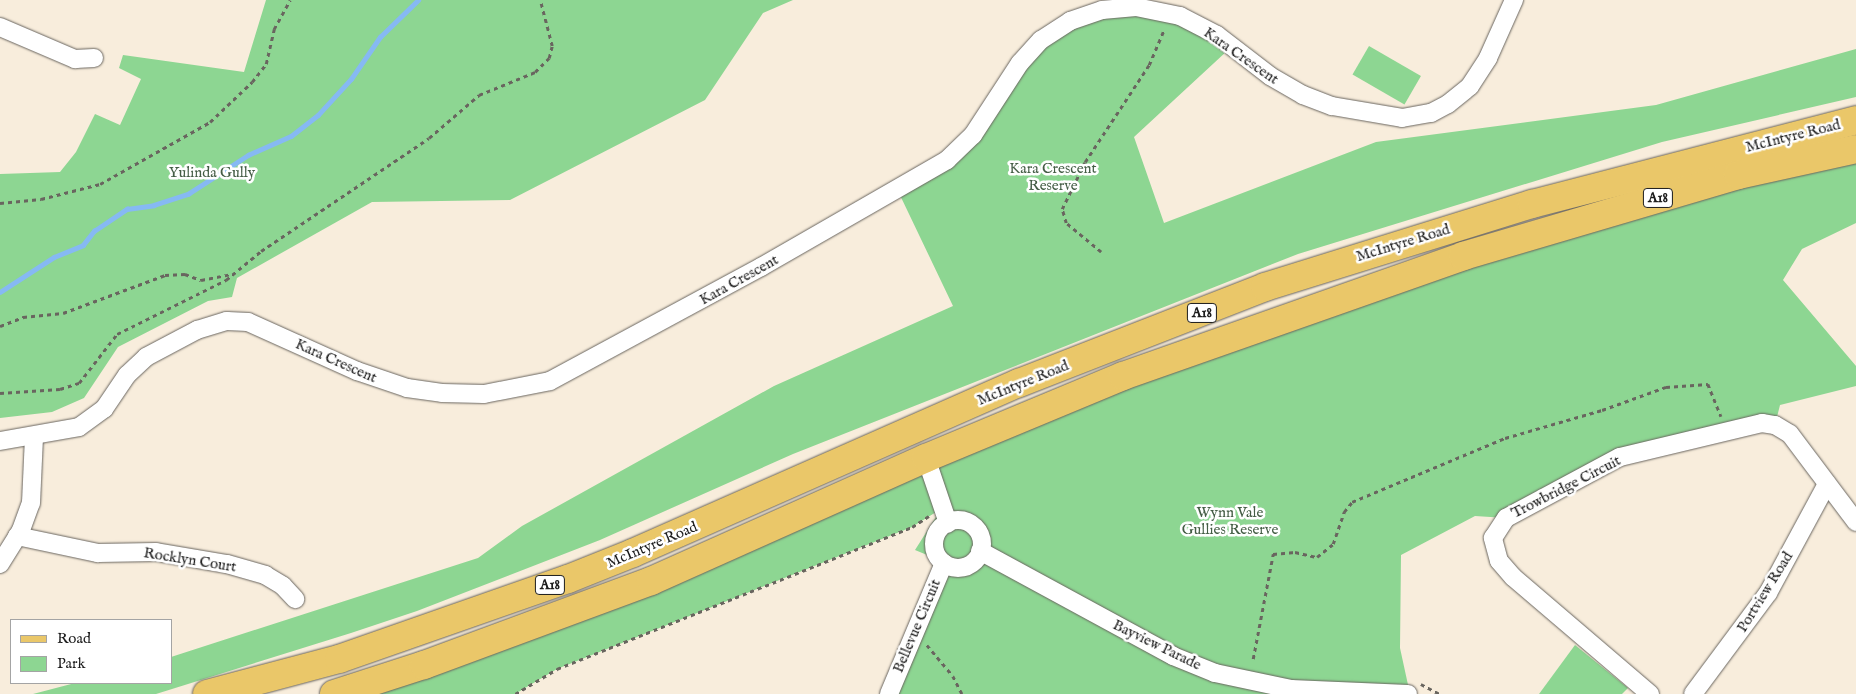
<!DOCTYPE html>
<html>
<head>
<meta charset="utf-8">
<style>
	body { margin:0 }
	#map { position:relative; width:1856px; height:694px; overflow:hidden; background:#f8eddc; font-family:"IM FELL English",serif }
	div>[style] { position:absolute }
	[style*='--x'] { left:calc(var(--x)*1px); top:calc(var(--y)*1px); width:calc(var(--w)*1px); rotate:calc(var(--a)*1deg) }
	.green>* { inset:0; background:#8dd692; transform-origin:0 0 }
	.stream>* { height:4.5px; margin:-2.25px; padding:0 2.25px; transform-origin:2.25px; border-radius:2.25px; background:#86b9f3 }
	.path>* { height:2.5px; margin-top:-1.25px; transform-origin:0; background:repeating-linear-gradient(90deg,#69655f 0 4px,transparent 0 8px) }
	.roads { filter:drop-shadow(0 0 1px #69655f) drop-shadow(0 0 1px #69655f) }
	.street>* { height:18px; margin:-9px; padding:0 9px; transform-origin:9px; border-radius:9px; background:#fff }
	.street>.ring { margin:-9px; padding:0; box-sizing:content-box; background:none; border:18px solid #fff; border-radius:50% }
	.primary>* { height:28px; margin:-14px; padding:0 14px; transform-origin:14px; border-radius:14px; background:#eac769 }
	span { translate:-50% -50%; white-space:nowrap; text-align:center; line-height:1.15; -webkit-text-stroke:5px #fff; paint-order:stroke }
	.shield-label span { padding:1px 4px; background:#fff; border:1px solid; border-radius:4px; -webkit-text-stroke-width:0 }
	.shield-label { font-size:14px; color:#1c1c1c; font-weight:700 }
	.street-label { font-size:15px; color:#1c1c1c }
	.park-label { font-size:15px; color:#445d45 }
	.legend { position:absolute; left:10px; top:619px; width:162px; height:65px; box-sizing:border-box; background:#fff; border:1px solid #a4a4a4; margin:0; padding:6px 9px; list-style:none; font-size:15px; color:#1c1c1c }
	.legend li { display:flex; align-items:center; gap:10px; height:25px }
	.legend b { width:25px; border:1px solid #a4a4a4 }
</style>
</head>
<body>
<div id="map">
	<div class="green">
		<i style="clip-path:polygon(266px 0,793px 0,763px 13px,705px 100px,510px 200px,372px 202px,237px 278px,232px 297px,208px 301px,118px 347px,84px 398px,52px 412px,0 418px,0 174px,60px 172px,76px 152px,95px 114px,120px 125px,141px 79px,119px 68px,123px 55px,244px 72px)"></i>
		<i style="clip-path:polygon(1169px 13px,1227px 51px,1134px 137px,1164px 223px,1376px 142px,1656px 105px,1856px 49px,1856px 97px,1662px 142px,1298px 254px,793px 454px,600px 540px,417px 611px,351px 633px,156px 694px,33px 694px,75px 683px,171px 683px,171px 657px,478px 558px,522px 526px,774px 386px,953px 306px,898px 191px,947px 160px,1020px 63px,1070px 21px)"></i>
		<i style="left:1369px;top:46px;width:60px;height:33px;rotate:30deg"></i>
		<i style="clip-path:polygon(1856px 149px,1856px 223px,1802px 249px,1783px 280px,1856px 366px,1856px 386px,1780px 405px,1775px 425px,1620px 457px,1506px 518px,1475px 516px,1401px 555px,1400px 648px,1410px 694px,886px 694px,944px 562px,915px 550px,941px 509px,912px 527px,557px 669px,515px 694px,334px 694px,750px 538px,1463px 256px)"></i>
		<i style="clip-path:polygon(1575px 645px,1628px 688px,1622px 694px,1539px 694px)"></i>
	</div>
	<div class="stream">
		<i style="--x:0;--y:292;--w:64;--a:-32.9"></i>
		<i style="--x:54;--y:257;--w:31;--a:-22"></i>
		<i style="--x:83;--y:245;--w:18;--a:-52"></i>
		<i style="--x:94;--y:231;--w:40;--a:-34"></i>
		<i style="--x:127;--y:209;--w:27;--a:-8"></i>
		<i style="--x:154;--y:205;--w:36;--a:-18"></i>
		<i style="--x:188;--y:194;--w:72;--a:-33"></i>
		<i style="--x:248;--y:155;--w:47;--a:-23.8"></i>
		<i style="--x:291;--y:136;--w:34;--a:-38"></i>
		<i style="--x:318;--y:115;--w:49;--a:-47.5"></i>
		<i style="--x:351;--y:79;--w:51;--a:-55.4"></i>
		<i style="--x:380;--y:37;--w:53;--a:-44.2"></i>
	</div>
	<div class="path">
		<i style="--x:0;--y:203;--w:41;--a:-5.6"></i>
		<i style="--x:41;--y:199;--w:61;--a:-14.3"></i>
		<i style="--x:100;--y:184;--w:126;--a:-29.4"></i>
		<i style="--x:210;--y:122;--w:58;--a:-43.6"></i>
		<i style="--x:252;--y:82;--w:23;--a:-52"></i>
		<i style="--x:266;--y:64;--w:36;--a:-77"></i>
		<i style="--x:274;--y:29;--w:33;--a:-61"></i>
		<i style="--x:1101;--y:252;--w:45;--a:-140.4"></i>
		<i style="--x:1066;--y:223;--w:15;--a:-106"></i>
		<i style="--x:1062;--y:209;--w:52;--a:-63.9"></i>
		<i style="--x:1085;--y:162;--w:116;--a:-56.6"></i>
		<i style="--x:1149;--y:65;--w:38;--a:-67"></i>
		<i style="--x:0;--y:326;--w:25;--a:-21"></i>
		<i style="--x:23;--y:317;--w:40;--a:-5.7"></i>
		<i style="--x:63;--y:313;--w:109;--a:-20.4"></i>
		<i style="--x:165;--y:275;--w:20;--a:-3"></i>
		<i style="--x:185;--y:274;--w:17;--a:21"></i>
		<i style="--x:201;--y:280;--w:32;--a:-11"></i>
		<i style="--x:0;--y:393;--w:60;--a:-3.8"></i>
		<i style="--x:60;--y:389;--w:20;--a:-18"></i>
		<i style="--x:79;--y:383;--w:62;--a:-52.2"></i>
		<i style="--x:117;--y:334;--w:122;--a:-26.4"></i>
		<i style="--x:226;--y:280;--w:45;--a:-39.6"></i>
		<i style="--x:261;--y:251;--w:202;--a:-33.9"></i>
		<i style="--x:429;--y:138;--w:66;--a:-40.7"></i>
		<i style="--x:479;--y:95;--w:61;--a:-22.3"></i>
		<i style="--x:535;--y:72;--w:20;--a:-45"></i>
		<i style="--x:549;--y:58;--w:12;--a:-76"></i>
		<i style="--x:552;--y:46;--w:48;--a:-104.6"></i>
		<i style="--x:927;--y:645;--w:40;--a:50"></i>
		<i style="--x:953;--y:676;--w:20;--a:63"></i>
		<i style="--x:1253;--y:659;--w:107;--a:-79.2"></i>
		<i style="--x:1273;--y:554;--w:22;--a:-5"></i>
		<i style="--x:1295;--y:552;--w:23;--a:13"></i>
		<i style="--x:1317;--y:557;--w:21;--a:-39"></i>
		<i style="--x:1333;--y:544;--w:34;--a:-71"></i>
		<i style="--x:1344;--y:512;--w:13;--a:-51"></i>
		<i style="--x:1352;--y:502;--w:166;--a:-22.7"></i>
		<i style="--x:1505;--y:438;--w:101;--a:-16.1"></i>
		<i style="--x:1602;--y:410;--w:68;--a:-19.8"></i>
		<i style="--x:1666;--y:387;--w:42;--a:-4.1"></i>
		<i style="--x:1708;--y:384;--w:35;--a:68"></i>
		<i style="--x:1421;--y:684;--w:21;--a:28"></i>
		<i style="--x:515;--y:694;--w:49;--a:-30.8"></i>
		<i style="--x:557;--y:669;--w:382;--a:-21.8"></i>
		<i style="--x:912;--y:527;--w:20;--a:-33"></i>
	</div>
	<div class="roads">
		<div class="street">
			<i style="--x:0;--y:27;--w:82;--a:23.1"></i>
			<i style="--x:75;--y:59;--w:19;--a:-3"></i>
			<i style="--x:0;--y:441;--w:80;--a:-10"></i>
			<i style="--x:79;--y:427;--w:31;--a:-36"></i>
			<i style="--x:104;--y:409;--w:41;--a:-55.9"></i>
			<i style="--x:127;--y:375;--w:26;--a:-43"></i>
			<i style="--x:146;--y:357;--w:58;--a:-27.9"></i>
			<i style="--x:197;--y:330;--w:31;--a:-17"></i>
			<i style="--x:227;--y:321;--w:21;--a:3"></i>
			<i style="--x:248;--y:322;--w:120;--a:24.2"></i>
			<i style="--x:357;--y:371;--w:53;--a:18.8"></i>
			<i style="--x:407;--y:388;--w:35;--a:8"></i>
			<i style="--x:442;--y:393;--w:42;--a:1.4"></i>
			<i style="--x:484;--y:394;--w:67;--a:-11.1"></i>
			<i style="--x:550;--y:381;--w:240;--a:-28.4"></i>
			<i style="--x:761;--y:267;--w:215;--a:-29.9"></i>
			<i style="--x:947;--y:160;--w:36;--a:-44"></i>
			<i style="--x:973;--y:135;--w:86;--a:-56.9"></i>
			<i style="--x:1020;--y:63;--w:31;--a:-48"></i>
			<i style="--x:1041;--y:40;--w:35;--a:-33"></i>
			<i style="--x:1070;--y:21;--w:34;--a:-19"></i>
			<i style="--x:1102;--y:10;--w:34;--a:-5"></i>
			<i style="--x:1136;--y:7;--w:45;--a:11.6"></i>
			<i style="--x:1180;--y:16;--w:42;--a:27.2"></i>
			<i style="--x:1217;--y:35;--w:67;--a:37.7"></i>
			<i style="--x:1270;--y:76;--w:38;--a:30"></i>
			<i style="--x:1303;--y:95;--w:31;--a:21"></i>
			<i style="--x:1332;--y:106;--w:71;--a:9.7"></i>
			<i style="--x:1402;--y:118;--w:29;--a:-10"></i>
			<i style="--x:1431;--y:113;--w:19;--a:-28"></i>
			<i style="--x:1448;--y:104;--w:28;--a:-39"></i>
			<i style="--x:1470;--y:86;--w:33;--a:-57"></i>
			<i style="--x:1488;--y:58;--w:64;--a:-65.9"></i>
			<i style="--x:926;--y:458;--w:69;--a:71.3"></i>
			<i class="ring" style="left:934px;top:520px;width:30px;height:30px"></i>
			<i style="--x:17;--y:536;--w:83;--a:11.9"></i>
			<i style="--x:98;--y:553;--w:58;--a:-1"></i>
			<i style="--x:156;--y:552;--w:72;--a:9.6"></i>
			<i style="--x:227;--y:564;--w:40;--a:16"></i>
			<i style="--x:265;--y:575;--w:21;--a:31"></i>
			<i style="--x:283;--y:586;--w:18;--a:47"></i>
			<i style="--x:980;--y:551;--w:220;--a:28.5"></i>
			<i style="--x:1173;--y:656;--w:45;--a:22"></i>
			<i style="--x:1215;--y:673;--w:78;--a:11.9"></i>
			<i style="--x:1291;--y:689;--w:117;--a:2.4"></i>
			<i style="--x:0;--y:564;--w:40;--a:-58"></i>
			<i style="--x:21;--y:530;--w:29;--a:-70"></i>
			<i style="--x:31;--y:503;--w:66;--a:-87.4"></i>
			<i style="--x:889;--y:694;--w:142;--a:-67.2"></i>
			<i style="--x:1650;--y:694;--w:180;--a:-139.5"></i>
			<i style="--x:1513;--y:577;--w:21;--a:-131"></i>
			<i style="--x:1499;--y:561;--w:24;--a:-105"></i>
			<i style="--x:1493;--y:538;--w:24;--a:-57"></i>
			<i style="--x:1506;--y:518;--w:129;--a:-28.2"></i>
			<i style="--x:1620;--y:457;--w:146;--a:-13.5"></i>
			<i style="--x:1762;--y:423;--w:13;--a:9"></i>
			<i style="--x:1775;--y:425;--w:17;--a:31"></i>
			<i style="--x:1790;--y:434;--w:110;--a:53.1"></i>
			<i style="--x:1693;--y:694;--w:126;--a:-53.4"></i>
			<i style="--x:1768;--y:593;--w:124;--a:-61.6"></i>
		</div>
		<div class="primary">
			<i style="--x:207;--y:694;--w:137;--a:-14.9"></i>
			<i style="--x:339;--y:659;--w:243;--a:-19.3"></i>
			<i style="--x:568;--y:579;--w:70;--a:-21.8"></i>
			<i style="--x:633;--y:553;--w:422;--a:-23.8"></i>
			<i style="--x:1019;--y:383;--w:264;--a:-21.3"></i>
			<i style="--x:1265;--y:287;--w:280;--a:-17.3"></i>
			<i style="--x:1532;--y:204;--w:335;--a:-14.5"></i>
			<i style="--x:334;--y:694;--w:95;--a:-17.9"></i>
			<i style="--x:424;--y:665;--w:242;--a:-20.3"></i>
			<i style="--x:651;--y:581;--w:301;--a:-24.1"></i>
			<i style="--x:926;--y:458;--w:213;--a:-22.6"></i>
			<i style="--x:1123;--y:376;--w:361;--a:-19.4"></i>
			<i style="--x:1463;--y:256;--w:287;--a:-16.4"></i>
			<i style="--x:1738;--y:175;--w:121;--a:-12.4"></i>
		</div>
	</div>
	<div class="shield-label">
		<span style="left:1658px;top:198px">A18</span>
		<span style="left:1202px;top:313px">A18</span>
		<span style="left:550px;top:585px">A18</span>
	</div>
	<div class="street-label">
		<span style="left:1241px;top:56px;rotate:35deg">Kara Crescent</span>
		<span style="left:1793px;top:136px;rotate:-14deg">McIntyre Road</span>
		<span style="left:1403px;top:243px;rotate:-17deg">McIntyre Road</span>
		<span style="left:739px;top:280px;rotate:-29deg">Kara Crescent</span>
		<span style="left:336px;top:361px;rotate:24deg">Kara Crescent</span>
		<span style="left:1023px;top:383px;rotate:-22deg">McIntyre Road</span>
		<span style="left:1566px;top:487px;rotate:-27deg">Trowbridge Circuit</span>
		<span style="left:652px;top:545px;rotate:-23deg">McIntyre Road</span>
		<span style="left:190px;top:560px;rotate:9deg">Rocklyn Court</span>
		<span style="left:1765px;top:592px;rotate:-58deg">Portview Road</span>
		<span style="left:917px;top:626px;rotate:-67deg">Bellevue Circuit</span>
		<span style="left:1157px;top:645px;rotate:26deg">Bayview Parade</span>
	</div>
	<div class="park-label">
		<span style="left:1053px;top:177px">Kara Crescent<br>Reserve</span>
		<span style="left:212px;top:173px">Yulinda Gully</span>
		<span style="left:1230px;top:521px">Wynn Vale<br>Gullies Reserve</span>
	</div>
	<ul class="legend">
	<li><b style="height:6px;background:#eac769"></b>Road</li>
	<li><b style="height:14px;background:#8dd692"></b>Park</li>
	</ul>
</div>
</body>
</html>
